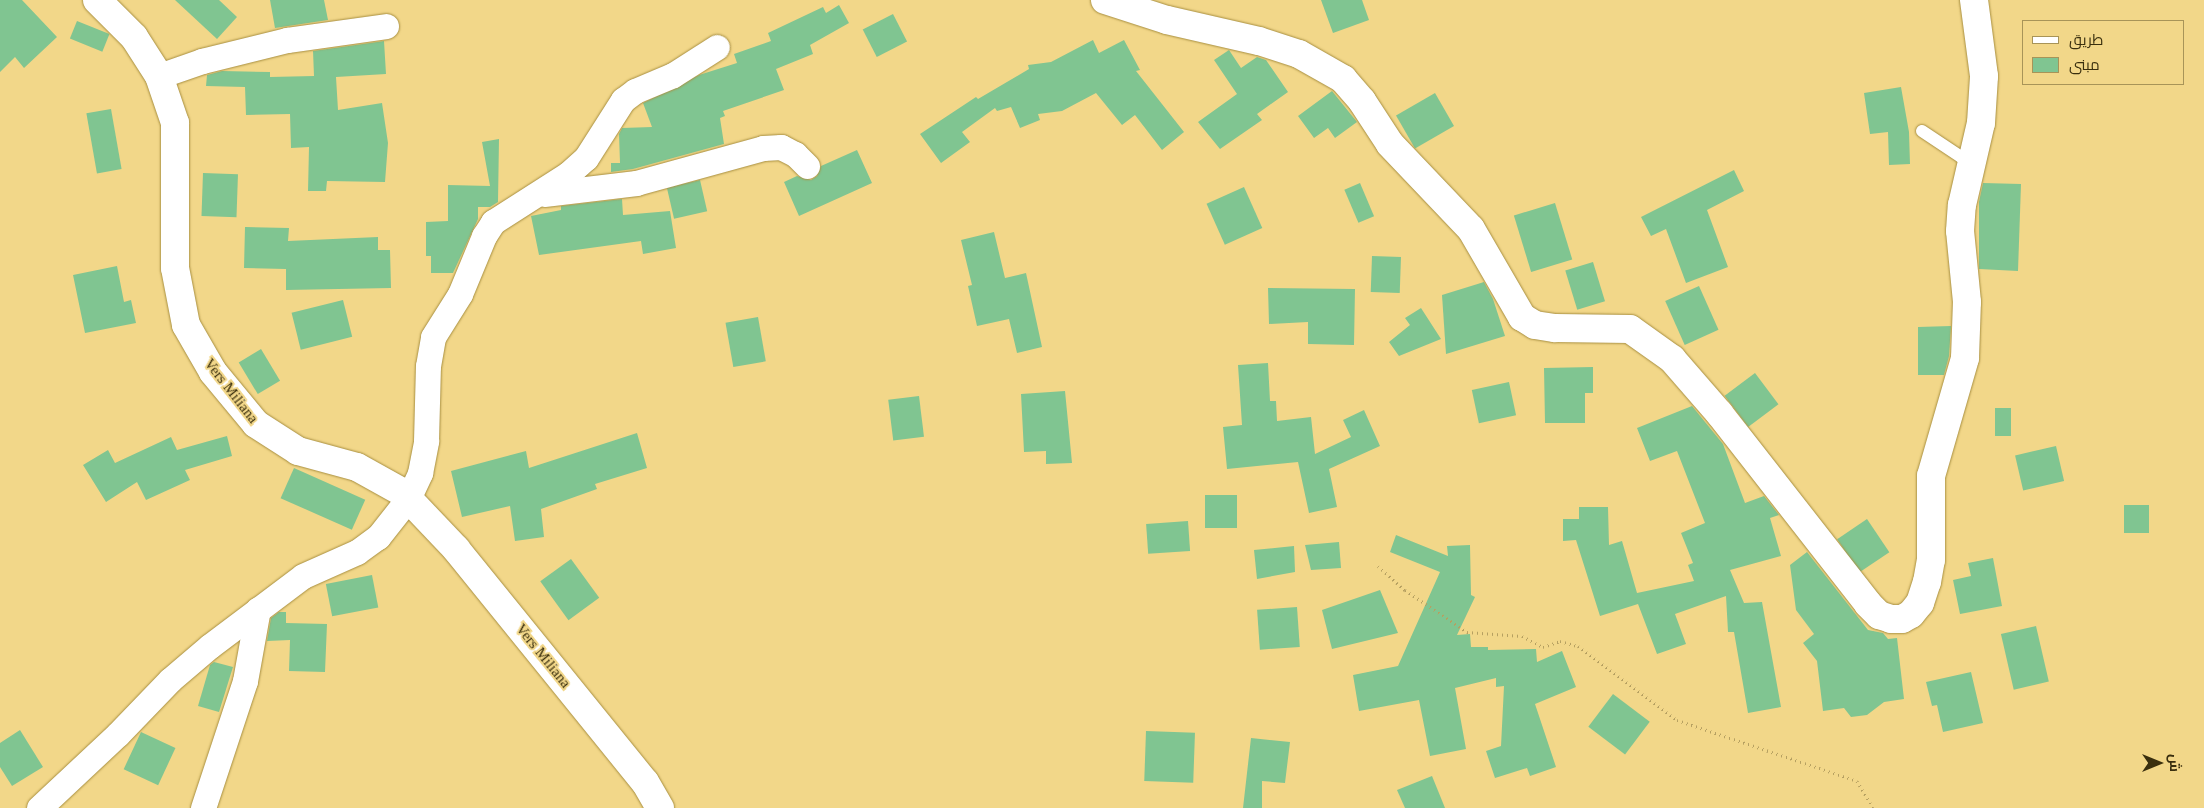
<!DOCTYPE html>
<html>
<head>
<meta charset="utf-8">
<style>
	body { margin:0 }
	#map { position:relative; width:2204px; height:808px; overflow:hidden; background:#f2d789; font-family:"Times New Roman",Cairo,serif }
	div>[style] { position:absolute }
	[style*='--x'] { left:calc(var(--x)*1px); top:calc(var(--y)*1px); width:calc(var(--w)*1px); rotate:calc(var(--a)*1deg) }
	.building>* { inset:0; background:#80c591; transform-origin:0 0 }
	.path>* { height:3px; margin-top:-1.5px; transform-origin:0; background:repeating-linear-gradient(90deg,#b6a061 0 1px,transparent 0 5px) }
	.roads { filter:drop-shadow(0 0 1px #a88f41) drop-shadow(0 0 1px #a88f41) }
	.lane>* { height:12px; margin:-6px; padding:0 6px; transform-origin:6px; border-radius:6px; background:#fff }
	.street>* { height:25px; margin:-12.5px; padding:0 12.5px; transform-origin:12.5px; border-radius:12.5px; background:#fff }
	.secondary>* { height:28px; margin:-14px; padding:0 14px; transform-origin:14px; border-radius:14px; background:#fff }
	span { translate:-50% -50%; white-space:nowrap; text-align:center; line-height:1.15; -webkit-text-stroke:4px #f2d789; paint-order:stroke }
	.street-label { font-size:15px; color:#3a2f0e }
	.legend { position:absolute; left:2022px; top:20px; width:162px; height:65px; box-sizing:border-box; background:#f2d789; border:1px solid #a89458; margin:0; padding:6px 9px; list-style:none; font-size:15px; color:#3a2f0e }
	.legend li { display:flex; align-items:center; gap:10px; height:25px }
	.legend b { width:25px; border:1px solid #a89458 }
	.north { position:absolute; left:2134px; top:738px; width:50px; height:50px; -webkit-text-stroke:4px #f2d789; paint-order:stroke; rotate:90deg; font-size:14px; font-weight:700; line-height:20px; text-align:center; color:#3a2f0e }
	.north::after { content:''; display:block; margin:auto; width:18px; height:22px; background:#3a2f0e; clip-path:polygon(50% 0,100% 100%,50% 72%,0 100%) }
</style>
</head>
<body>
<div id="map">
	<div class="building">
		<i style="clip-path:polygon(0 0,22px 0,57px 37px,24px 68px,15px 57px,0 72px)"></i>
		<i style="clip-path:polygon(175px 0,219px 0,237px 17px,217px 39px)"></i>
		<i style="clip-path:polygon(270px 0,324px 0,328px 20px,275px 28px)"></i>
		<i style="clip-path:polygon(1321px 0,1362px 0,1369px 20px,1333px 33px)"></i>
		<i style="clip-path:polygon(839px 5px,849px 23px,810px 45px,813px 54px,776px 69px,784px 90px,723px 111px,725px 116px,720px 118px,724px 144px,633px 169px,611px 172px,611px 163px,620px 163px,619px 134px,622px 128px,652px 127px,643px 103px,699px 75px,737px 63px,734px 54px,771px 41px,768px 33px,823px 7px,826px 13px)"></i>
		<i style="left:893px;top:14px;width:31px;height:34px;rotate:63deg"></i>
		<i style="left:77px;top:21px;width:35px;height:19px;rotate:22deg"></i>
		<i style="clip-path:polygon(1093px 40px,1099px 53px,1124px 40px,1140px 70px,1136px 71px,1184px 132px,1162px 150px,1135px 115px,1122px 125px,1096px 93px,1062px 111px,1038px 114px,1040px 120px,1020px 128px,1011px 107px,997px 111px,995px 108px,962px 132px,970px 142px,941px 163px,920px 134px,976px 97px,978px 99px,1029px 69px,1028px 65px,1051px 62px)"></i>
		<i style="clip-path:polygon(384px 41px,386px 74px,336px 77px,338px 110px,382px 103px,388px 143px,385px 182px,327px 181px,326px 191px,308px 191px,309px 147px,291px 148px,290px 114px,246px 115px,245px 87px,206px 86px,207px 75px,222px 71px,270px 72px,270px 77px,314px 76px,313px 51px)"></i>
		<i style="clip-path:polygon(1229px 50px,1241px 68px,1257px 57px,1266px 60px,1288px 92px,1257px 114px,1262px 120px,1220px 149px,1198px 122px,1237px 94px,1214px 60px)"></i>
		<i style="clip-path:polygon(1901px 87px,1909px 132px,1910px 164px,1889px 165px,1888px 132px,1870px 134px,1864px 93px)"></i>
		<i style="clip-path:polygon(1332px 91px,1357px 122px,1335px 138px,1328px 128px,1314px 138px,1298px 116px)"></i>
		<i style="left:1435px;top:93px;width:38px;height:45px;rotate:60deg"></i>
		<i style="left:111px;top:109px;width:61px;height:25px;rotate:80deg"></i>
		<i style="clip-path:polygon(499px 139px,498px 202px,490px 207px,478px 207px,478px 219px,453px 273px,431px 273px,431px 256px,426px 256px,426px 222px,448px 221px,448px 185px,490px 186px,482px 142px)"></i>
		<i style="clip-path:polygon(857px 150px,872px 183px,799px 216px,784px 182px,797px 176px,811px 180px,817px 176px,821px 166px)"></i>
		<i style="clip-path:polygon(1734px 170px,1744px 191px,1707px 210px,1728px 267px,1686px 283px,1666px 229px,1651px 236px,1641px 217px)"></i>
		<i style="left:203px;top:173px;width:35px;height:43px;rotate:2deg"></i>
		<i style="left:700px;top:180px;width:32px;height:34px;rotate:77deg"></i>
		<i style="left:1360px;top:183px;width:36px;height:17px;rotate:67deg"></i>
		<i style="clip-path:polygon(1983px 183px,2021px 184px,2018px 271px,1979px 269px,1979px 202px)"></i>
		<i style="left:1244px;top:187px;width:45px;height:41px;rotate:66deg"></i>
		<i style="clip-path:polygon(622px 199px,623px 215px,670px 211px,676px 248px,643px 254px,641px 241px,539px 255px,531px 216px,561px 210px,561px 206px)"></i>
		<i style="left:1555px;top:203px;width:59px;height:43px;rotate:73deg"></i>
		<i style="clip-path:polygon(245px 227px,289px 228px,288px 241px,378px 237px,378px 250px,390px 250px,391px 288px,286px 290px,286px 269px,244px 268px)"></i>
		<i style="clip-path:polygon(994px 232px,1005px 278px,1026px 273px,1042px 347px,1017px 353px,1009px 319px,977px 326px,968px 286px,972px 285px,961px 240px)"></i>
		<i style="left:1372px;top:256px;width:29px;height:36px;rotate:2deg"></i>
		<i style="left:1593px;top:262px;width:41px;height:29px;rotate:73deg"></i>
		<i style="clip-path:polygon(117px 266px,124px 302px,131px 300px,136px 323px,85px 333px,73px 275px)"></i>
		<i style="clip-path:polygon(1484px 282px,1493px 299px,1505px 336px,1446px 354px,1442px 295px)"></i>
		<i style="left:1699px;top:286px;width:48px;height:37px;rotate:66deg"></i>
		<i style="clip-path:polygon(1268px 288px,1355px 289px,1354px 345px,1308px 344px,1308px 322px,1269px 324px)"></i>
		<i style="left:343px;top:300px;width:38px;height:53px;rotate:76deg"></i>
		<i style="clip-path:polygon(1421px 308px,1441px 339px,1399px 356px,1389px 342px,1410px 325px,1405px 318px)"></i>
		<i style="left:758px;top:317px;width:45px;height:33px;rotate:80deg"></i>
		<i style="clip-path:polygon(1951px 326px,1949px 356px,1944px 375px,1918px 375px,1918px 327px)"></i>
		<i style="left:261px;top:349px;width:37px;height:26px;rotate:59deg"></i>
		<i style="clip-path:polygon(1268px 363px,1270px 401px,1276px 401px,1277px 421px,1311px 417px,1315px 454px,1351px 437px,1343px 420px,1364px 410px,1380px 446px,1329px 469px,1337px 507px,1309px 513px,1298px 462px,1227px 469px,1223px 427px,1242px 425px,1238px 365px)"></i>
		<i style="clip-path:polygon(1593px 367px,1593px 393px,1585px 393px,1585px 423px,1545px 423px,1544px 368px)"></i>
		<i style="left:1755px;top:373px;width:39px;height:38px;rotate:53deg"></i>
		<i style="left:1509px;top:382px;width:34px;height:38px;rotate:78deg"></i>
		<i style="clip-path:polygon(1065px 391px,1072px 463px,1046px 464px,1046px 451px,1024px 452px,1021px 394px)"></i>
		<i style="left:919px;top:396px;width:41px;height:31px;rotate:83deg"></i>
		<i style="clip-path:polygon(1692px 406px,1723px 444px,1745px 503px,1764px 496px,1779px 515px,1770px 518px,1781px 556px,1730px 570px,1744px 603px,1762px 602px,1781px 707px,1748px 713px,1734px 632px,1728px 632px,1726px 596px,1675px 614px,1686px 644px,1657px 654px,1638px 604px,1600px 616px,1576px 540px,1563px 541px,1563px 519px,1579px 519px,1579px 507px,1608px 507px,1609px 545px,1622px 541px,1637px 593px,1694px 581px,1688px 565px,1693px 563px,1681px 533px,1705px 523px,1677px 451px,1650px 461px,1637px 428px)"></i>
		<i style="left:1995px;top:408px;width:16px;height:28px"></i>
		<i style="clip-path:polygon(637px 433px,647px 468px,595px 484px,597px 489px,541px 509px,544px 537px,515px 541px,510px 506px,462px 517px,451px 471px,526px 451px,529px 468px)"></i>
		<i style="clip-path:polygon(227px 436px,232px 456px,185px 470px,190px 480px,146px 500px,137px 482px,106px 502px,83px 465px,108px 450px,115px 463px,171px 437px,177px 450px)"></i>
		<i style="left:2056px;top:446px;width:36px;height:42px;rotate:77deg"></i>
		<i style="left:294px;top:468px;width:78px;height:33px;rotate:24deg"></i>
		<i style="left:1205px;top:495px;width:32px;height:33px"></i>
		<i style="left:2124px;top:505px;width:25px;height:28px"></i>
		<i style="left:1867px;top:519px;width:40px;height:36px;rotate:56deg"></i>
		<i style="left:1188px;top:521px;width:30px;height:42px;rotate:86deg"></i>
		<i style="clip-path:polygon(1396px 535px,1448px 556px,1447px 546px,1470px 545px,1471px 595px,1475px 597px,1457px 635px,1470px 634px,1471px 647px,1488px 647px,1488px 650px,1536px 649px,1537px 662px,1562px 651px,1576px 687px,1535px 704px,1556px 767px,1530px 776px,1527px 768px,1495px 778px,1486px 751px,1501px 746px,1504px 686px,1496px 687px,1496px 678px,1455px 688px,1466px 749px,1430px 756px,1419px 700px,1359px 711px,1353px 675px,1398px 666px,1440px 572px,1390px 552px)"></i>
		<i style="clip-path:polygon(1339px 542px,1341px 568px,1311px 570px,1305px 545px)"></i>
		<i style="clip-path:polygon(1294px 546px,1295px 572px,1257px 579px,1254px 550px)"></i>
		<i style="clip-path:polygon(1807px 552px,1868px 630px,1883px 633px,1888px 639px,1897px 638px,1904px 699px,1884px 702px,1867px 715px,1851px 717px,1844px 708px,1823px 711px,1817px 661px,1803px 643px,1814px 634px,1796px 610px,1790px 565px)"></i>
		<i style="clip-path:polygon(1993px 558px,2002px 606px,1960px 614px,1953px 580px,1971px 576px,1968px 563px)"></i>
		<i style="left:571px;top:559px;width:48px;height:38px;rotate:54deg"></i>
		<i style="left:372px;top:575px;width:33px;height:47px;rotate:79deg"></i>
		<i style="clip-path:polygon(1380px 590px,1398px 633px,1332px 649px,1322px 610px)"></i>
		<i style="left:1297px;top:607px;width:40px;height:40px;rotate:86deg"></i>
		<i style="clip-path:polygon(279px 612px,286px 612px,286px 623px,327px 624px,325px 672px,289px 671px,290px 640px,267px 641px,271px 618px)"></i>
		<i style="left:2036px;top:626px;width:57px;height:36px;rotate:77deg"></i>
		<i style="clip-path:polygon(214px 662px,233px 667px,219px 712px,198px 706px,210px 665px)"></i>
		<i style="clip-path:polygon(1971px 672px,1983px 723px,1943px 732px,1937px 705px,1932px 706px,1926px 682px)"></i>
		<i style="left:1613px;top:694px;width:46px;height:41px;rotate:37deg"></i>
		<i style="clip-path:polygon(20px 730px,43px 767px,12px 786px,0 767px,0 743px)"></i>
		<i style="left:1146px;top:731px;width:49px;height:50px;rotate:2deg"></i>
		<i style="left:141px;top:732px;width:38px;height:41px;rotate:25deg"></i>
		<i style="clip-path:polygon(1251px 738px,1290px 742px,1285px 783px,1262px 781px,1262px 808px,1243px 808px)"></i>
		<i style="clip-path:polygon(1432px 776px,1445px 808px,1405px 808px,1397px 790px)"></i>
	</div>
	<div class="path">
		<i style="--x:1378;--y:566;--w:36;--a:42"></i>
		<i style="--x:1405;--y:590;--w:75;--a:34.1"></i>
		<i style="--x:1467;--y:632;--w:55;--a:4.2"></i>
		<i style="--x:1522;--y:636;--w:24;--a:28"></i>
		<i style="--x:1543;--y:647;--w:18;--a:-19"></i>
		<i style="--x:1560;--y:641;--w:19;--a:16"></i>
		<i style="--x:1578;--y:646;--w:124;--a:36.8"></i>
		<i style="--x:1677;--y:720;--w:190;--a:18.7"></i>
		<i style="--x:1857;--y:781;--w:31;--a:59"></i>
	</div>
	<div class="roads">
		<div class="lane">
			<i style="--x:1922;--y:131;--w:47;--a:33.7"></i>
			<i style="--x:1961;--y:157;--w:12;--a:5"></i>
		</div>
		<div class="street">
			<i style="--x:159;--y:76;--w:46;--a:-19.2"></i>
			<i style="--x:202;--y:61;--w:88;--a:-13.9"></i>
			<i style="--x:287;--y:40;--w:100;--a:-8"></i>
			<i style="--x:544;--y:194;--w:93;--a:-6.8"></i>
			<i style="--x:636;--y:183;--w:132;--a:-15.4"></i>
			<i style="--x:763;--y:148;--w:18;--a:-3"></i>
			<i style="--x:781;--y:147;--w:16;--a:27"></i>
			<i style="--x:795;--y:154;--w:17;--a:45"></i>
			<i style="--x:39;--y:808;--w:108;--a:-43.1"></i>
			<i style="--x:118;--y:734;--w:75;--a:-46.1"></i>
			<i style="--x:170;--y:680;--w:52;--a:-40.4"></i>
			<i style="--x:210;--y:646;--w:116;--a:-37"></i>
			<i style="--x:303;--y:576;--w:59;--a:-24"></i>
			<i style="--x:357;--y:552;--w:26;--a:-36"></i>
			<i style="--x:378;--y:537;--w:48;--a:-51.7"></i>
			<i style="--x:408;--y:499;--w:29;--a:-65"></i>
			<i style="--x:420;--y:473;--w:33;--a:-79"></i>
			<i style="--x:426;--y:441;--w:75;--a:-88.5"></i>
			<i style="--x:428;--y:366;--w:29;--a:-80"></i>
			<i style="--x:433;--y:337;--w:51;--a:-57.9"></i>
			<i style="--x:460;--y:294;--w:63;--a:-67.5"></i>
			<i style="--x:484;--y:236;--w:17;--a:-57"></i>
			<i style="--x:493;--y:222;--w:89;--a:-32.6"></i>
			<i style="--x:568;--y:174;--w:24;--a:-42"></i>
			<i style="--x:586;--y:158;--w:69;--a:-57.5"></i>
			<i style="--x:623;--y:100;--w:15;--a:-37"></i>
			<i style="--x:635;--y:91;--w:41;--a:-22.8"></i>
			<i style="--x:673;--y:75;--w:52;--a:-32.5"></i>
			<i style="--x:203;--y:808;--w:134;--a:-71.7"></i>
			<i style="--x:245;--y:681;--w:73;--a:-79.8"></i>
		</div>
		<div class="secondary">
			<i style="--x:97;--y:0;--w:52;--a:45"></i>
			<i style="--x:134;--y:37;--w:46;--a:57.3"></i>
			<i style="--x:159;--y:76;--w:50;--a:71.2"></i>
			<i style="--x:175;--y:123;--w:145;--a:90"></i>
			<i style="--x:175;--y:268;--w:58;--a:79.1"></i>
			<i style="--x:186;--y:325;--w:54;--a:60.1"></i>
			<i style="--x:213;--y:372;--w:67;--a:50.4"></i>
			<i style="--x:256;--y:424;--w:50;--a:32.7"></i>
			<i style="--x:298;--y:451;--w:61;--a:15.2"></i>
			<i style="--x:357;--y:467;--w:51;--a:29.1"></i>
			<i style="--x:402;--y:492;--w:79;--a:46.5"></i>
			<i style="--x:456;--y:549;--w:300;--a:51"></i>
			<i style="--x:645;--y:782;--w:30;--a:60"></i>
			<i style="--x:1105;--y:0;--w:65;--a:17.9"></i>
			<i style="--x:1167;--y:20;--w:94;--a:12.9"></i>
			<i style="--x:1259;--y:41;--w:42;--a:18"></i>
			<i style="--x:1299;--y:54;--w:51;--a:29.6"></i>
			<i style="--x:1343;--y:79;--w:29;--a:49"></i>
			<i style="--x:1362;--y:101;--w:51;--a:56.9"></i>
			<i style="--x:1390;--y:144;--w:117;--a:46.4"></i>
			<i style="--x:1471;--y:229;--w:102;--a:59.9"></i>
			<i style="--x:1522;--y:317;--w:15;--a:32"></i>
			<i style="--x:1535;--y:325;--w:20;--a:9"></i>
			<i style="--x:1555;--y:328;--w:75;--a:0.8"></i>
			<i style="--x:1630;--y:329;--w:52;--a:35.5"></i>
			<i style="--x:1672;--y:359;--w:72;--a:49"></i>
			<i style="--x:1719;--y:413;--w:242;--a:52"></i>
			<i style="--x:1868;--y:604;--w:16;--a:45"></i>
			<i style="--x:1879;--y:615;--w:13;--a:18"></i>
			<i style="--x:1891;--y:619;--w:11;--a:0"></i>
			<i style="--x:1902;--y:619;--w:10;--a:-29"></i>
			<i style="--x:1911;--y:614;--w:14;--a:-51"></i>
			<i style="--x:1920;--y:603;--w:22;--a:-72"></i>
			<i style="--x:1927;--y:582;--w:22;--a:-80"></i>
			<i style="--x:1931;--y:560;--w:84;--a:-90"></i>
			<i style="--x:1931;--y:476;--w:123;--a:-73.9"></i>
			<i style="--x:1965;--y:358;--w:56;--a:-88"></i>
			<i style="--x:1967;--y:302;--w:71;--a:-95.6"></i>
			<i style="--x:1960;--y:231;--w:26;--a:-86"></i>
			<i style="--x:1962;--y:205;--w:84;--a:-77"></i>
			<i style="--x:1981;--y:123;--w:47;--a:-86.3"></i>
			<i style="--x:1984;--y:76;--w:77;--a:-97.5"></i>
		</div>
	</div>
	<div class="street-label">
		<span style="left:231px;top:391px;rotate:52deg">Vers Miliana</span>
		<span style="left:543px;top:656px;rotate:51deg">Vers Miliana</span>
	</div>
	<ul class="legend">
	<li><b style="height:6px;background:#fff"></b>طريق</li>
	<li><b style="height:14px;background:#80c591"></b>مبنى</li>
	</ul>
	<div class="north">ش</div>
</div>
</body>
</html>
